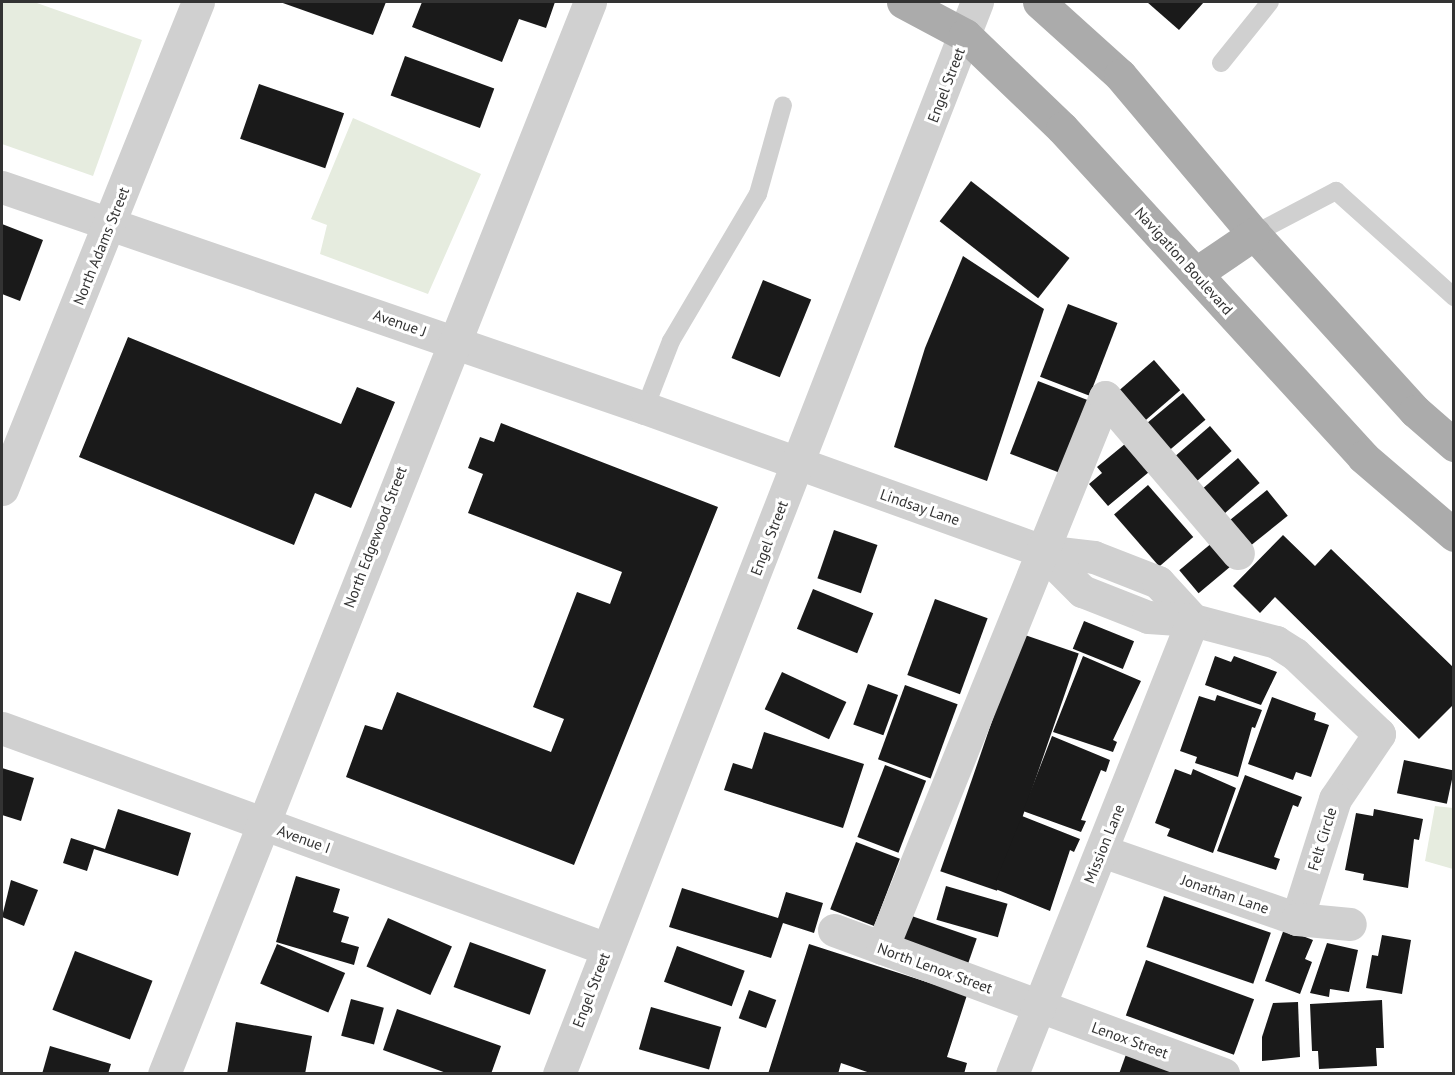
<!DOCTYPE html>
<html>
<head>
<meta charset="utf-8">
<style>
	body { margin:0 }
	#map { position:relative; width:1455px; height:1075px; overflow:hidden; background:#fff; font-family:"PT Sans",sans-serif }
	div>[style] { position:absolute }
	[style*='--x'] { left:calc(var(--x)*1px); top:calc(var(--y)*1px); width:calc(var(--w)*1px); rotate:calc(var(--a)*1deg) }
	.green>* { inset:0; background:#e6ecdf }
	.building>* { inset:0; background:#1a1a1a; transform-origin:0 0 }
	.lane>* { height:18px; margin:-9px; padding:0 9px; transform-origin:9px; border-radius:9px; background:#d0d0d0 }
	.street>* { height:33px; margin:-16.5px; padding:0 16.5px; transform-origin:16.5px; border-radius:16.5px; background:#d0d0d0 }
	.primary>* { height:33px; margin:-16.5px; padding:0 16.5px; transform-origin:16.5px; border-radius:16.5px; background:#ababab }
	span { translate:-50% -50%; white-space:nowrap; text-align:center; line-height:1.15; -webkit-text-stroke:6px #fff; paint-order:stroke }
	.street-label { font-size:15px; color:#333 }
	.frame { position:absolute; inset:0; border:3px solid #333; pointer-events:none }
</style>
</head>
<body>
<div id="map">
	<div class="green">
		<i style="clip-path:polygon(2px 2px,34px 2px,142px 40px,93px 176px,2px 144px)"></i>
		<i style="clip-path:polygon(353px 118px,481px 174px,428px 294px,320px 254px,327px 225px,311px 219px)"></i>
		<i style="clip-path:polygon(1435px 806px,1453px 808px,1453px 869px,1425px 861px)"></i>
	</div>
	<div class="building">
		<i style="clip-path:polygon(280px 2px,386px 2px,373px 35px)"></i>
		<i style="clip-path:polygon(422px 2px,555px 2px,546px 28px,519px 19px,502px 62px,412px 27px)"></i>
		<i style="clip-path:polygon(1147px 2px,1204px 2px,1179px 30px)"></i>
		<i style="left:405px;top:56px;width:95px;height:42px;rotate:20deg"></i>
		<i style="left:259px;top:84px;width:90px;height:58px;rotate:19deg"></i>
		<i style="left:971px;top:181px;width:125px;height:51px;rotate:38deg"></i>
		<i style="clip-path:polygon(2px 224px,43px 240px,20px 301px,2px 294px)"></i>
		<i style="clip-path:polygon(963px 256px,1044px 309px,987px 481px,894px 447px,925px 348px)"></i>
		<i style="left:763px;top:280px;width:52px;height:84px;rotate:22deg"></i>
		<i style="left:1068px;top:304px;width:53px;height:78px;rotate:21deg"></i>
		<i style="clip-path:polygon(128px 337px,341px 424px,357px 387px,395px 402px,351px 508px,315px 493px,294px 545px,79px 457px)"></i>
		<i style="left:1154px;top:360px;width:40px;height:46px;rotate:49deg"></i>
		<i style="left:1038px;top:381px;width:53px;height:78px;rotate:21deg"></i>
		<i style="left:1183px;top:393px;width:35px;height:48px;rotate:50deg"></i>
		<i style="clip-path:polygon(501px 423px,718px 507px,574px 865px,346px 777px,365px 725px,382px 730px,397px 692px,551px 752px,564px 719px,533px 707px,577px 592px,610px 604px,622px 572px,468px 513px,483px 474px,468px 468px,480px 437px,494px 442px)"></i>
		<i style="left:1210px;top:426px;width:33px;height:47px;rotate:49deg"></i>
		<i style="clip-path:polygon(1131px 439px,1155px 467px,1108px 506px,1089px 484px,1102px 473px,1097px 467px)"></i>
		<i style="left:1238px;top:458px;width:33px;height:47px;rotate:49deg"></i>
		<i style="left:1148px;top:485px;width:69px;height:45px;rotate:49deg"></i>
		<i style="left:1267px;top:490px;width:33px;height:48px;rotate:51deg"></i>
		<i style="left:834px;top:530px;width:46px;height:51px;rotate:19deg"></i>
		<i style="clip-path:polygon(1283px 535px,1315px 566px,1331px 549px,1454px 668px,1454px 704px,1419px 739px,1275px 597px,1260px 613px,1233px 586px)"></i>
		<i style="left:1213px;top:542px;width:30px;height:44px;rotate:50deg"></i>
		<i style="left:813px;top:589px;width:65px;height:43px;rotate:22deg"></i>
		<i style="left:935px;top:599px;width:56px;height:81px;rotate:20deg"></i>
		<i style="left:1084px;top:621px;width:54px;height:30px;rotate:22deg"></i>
		<i style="left:1022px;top:634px;width:60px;height:251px;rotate:19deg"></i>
		<i style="clip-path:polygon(1083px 656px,1141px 681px,1113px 740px,1117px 742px,1113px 752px,1053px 732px)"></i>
		<i style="clip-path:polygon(1215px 656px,1231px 662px,1234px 656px,1277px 672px,1261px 705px,1205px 685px)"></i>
		<i style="left:782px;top:672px;width:71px;height:41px;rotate:25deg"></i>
		<i style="left:868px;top:684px;width:32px;height:43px;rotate:20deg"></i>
		<i style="left:905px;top:685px;width:56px;height:79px;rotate:20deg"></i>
		<i style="clip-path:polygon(1217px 695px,1262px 710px,1255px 728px,1252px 727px,1238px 777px,1195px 763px,1197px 757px,1180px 751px,1199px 696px,1215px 701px)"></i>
		<i style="clip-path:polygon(1272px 697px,1316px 713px,1314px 720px,1329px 725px,1311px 777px,1296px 772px,1293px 780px,1248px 764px)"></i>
		<i style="clip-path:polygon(764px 732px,864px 764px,843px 828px,724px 790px,733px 763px,752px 769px)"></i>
		<i style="clip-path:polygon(1052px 736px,1110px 760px,1106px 772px,1101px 770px,1081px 820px,1086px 821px,1081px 832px,1023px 811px)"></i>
		<i style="left:1404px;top:760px;width:51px;height:34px;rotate:12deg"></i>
		<i style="left:885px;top:765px;width:44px;height:77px;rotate:21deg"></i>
		<i style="clip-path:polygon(2px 768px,34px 778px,21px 821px,2px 815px)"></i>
		<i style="clip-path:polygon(1175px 769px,1191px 775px,1193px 769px,1236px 788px,1213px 853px,1167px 836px,1170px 829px,1155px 823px)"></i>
		<i style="clip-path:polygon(1245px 775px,1302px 797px,1298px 807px,1293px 805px,1274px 857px,1280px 859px,1276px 870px,1217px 851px)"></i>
		<i style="clip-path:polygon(118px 809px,191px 833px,178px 876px,94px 849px,87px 871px,63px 863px,71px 838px,105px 849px)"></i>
		<i style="clip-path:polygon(1374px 809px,1423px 819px,1419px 840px,1414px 839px,1408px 888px,1363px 880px,1364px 874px,1345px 870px,1356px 813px,1373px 816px)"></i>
		<i style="clip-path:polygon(1022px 816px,1080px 839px,1074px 852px,1070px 850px,1050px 911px,993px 888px)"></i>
		<i style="left:856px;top:842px;width:47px;height:72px;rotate:21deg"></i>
		<i style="clip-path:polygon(296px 876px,340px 889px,333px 912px,349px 917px,341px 942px,359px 947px,354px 965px,276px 942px)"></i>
		<i style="clip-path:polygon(11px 880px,38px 890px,24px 926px,2px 917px)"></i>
		<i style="left:946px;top:886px;width:64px;height:35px;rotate:16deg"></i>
		<i style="clip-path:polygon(682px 888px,778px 918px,786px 892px,823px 903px,814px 933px,783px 923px,771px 958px,669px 927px)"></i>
		<i style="left:1164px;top:896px;width:113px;height:54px;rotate:19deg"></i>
		<i style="left:903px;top:913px;width:78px;height:30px;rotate:19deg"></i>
		<i style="left:388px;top:918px;width:70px;height:53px;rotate:24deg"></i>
		<i style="clip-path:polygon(1284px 929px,1313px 940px,1305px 959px,1312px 962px,1300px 994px,1265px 981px)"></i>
		<i style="clip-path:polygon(1382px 935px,1411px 940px,1402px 994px,1366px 988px,1372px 955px,1378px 956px)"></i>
		<i style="left:470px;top:942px;width:81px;height:48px;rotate:20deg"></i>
		<i style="clip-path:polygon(1327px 943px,1358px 950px,1349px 992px,1330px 989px,1329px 997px,1310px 993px)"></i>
		<i style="left:277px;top:944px;width:74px;height:43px;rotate:23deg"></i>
		<i style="clip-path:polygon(809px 944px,967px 995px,947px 1057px,967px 1063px,964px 1074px,873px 1074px,841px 1063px,838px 1074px,768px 1074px)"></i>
		<i style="left:677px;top:946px;width:72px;height:38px;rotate:20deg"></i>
		<i style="left:75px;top:951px;width:83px;height:63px;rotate:21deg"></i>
		<i style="left:1146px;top:960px;width:115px;height:59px;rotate:20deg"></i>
		<i style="left:749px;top:990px;width:29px;height:30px;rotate:20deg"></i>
		<i style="left:351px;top:999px;width:34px;height:38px;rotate:15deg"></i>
		<i style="clip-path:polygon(1382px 1000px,1384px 1048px,1376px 1048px,1377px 1066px,1319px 1069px,1318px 1051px,1312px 1051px,1310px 1004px)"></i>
		<i style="clip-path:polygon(1298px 1002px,1300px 1057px,1262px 1061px,1262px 1037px,1273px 1003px)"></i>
		<i style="left:651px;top:1007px;width:73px;height:44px;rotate:16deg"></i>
		<i style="clip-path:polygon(397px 1009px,501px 1046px,491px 1074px,449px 1074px,383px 1050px)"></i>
		<i style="clip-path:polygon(236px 1022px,312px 1036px,305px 1074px,227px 1074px)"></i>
		<i style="clip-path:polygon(50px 1046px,111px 1064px,108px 1074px,42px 1074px)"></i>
		<i style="clip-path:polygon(1129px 1046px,1206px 1074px,1119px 1074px)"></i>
	</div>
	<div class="lane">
		<i style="--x:1221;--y:63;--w:78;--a:-51.2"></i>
		<i style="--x:1254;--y:234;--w:93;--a:-27.7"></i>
		<i style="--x:1336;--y:191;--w:159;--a:41.9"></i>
		<i style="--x:645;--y:408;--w:72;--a:-68.8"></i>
		<i style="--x:671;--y:341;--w:171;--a:-59.4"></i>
		<i style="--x:758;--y:194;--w:92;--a:-74.3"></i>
	</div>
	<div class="street">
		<i style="--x:2;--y:187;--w:680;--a:18.97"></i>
		<i style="--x:645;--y:408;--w:422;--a:19.8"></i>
		<i style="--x:1042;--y:551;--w:52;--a:6.6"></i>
		<i style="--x:1094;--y:557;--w:69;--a:21.3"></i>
		<i style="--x:1158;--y:582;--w:52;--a:47.4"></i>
		<i style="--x:2;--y:489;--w:525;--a:-68.08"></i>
		<i style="--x:1042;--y:551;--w:57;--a:45"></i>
		<i style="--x:1082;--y:591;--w:71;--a:21.5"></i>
		<i style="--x:1148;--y:617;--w:45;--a:3.8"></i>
		<i style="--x:1193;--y:620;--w:86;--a:14.8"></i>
		<i style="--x:1276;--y:642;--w:22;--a:32"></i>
		<i style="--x:1295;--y:654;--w:116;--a:43.6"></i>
		<i style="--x:1379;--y:734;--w:78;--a:124.1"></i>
		<i style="--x:1335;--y:799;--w:126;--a:107.6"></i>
		<i style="--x:2;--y:728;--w:644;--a:20.07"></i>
		<i style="--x:1102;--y:851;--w:207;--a:19.2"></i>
		<i style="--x:1297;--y:919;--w:53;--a:5.4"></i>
		<i style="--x:834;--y:930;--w:415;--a:20.3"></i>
		<i style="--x:882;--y:948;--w:594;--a:-67.97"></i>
		<i style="--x:1105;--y:397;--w:205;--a:49.6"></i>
		<i style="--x:164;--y:1074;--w:1154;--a:-68.33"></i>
		<i style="--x:559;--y:1074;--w:1151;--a:-68.7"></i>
		<i style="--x:1012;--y:1074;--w:489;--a:-68.3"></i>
	</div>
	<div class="primary">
		<i style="--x:903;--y:2;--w:70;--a:28"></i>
		<i style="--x:965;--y:35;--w:134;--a:43.8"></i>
		<i style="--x:1062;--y:128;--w:446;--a:47.5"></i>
		<i style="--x:1363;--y:457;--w:120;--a:40.6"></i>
		<i style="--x:1039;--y:2;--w:109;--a:42"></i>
		<i style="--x:1120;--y:75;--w:208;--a:49.9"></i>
		<i style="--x:1254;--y:234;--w:239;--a:47.7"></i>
		<i style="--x:1415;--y:411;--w:52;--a:41.1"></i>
		<i style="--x:1198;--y:272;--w:68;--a:-34.2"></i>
	</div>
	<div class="street-label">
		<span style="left:946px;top:85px;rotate:-69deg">Engel Street</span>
		<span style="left:101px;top:246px;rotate:-68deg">North Adams Street</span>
		<span style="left:1184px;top:261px;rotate:48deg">Navigation Boulevard</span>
		<span style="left:400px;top:323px;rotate:19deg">Avenue J</span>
		<span style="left:920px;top:507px;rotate:19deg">Lindsay Lane</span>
		<span style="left:375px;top:537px;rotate:-69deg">North Edgewood Street</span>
		<span style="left:769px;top:538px;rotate:-69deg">Engel Street</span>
		<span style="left:304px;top:839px;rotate:20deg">Avenue I</span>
		<span style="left:1322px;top:839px;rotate:-73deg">Felt Circle</span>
		<span style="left:1104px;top:844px;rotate:-68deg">Mission Lane</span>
		<span style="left:1225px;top:894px;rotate:19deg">Jonathan Lane</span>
		<span style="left:935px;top:968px;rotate:20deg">North Lenox Street</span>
		<span style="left:591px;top:990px;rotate:-69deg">Engel Street</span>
		<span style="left:1130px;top:1040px;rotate:20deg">Lenox Street</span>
	</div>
	<div class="frame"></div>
</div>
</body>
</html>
